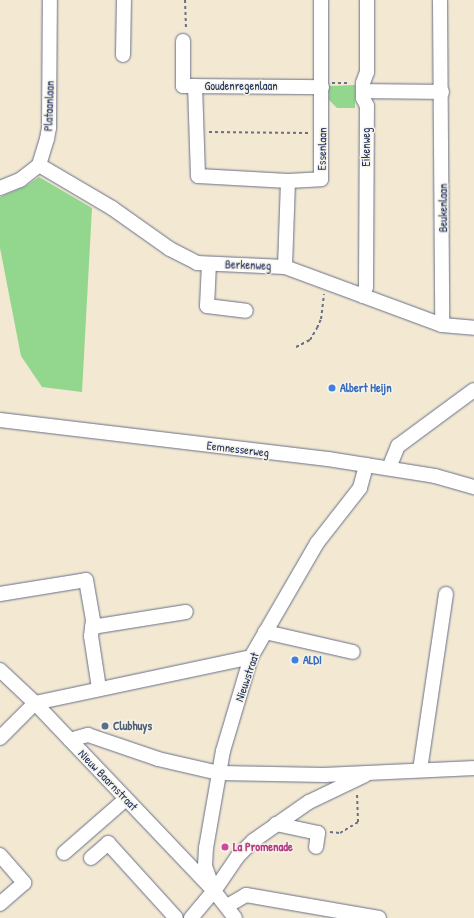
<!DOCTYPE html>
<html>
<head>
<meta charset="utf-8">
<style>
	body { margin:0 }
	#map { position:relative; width:474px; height:918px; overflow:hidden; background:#f3e9d3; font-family:"Patrick Hand",sans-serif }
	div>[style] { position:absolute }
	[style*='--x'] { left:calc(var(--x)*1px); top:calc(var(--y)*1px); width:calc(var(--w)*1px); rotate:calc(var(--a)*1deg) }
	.green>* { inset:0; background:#93d68e }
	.path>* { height:2px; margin-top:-1px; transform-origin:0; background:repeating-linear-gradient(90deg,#677087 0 3px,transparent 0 6px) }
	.roads { filter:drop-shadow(0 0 1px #677087) drop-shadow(0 0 1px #677087) }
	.minor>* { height:14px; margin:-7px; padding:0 7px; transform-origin:7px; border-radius:7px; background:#fff }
	.dots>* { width:11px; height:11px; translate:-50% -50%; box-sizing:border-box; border:2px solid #f7f3e8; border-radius:50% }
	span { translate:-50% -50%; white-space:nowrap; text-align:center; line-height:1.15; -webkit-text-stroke:3px #f7f3e8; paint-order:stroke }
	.street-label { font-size:12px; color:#1b2f5e }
	.shop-label { font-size:12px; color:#366cbe; font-weight:700 }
	.left { translate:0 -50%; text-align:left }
	.service-label { font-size:12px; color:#4e5e75; font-weight:700 }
	.hotel-label { font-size:12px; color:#b23c85; font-weight:700 }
</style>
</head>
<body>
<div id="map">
	<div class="green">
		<i style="clip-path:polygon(355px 85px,355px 108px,337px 108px,329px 100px,329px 86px)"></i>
		<i style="clip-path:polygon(39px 177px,92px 208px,82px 392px,42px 387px,21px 356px,0 248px,0 197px,26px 186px)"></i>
	</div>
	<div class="path">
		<i style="--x:185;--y:0;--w:29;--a:88"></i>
		<i style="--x:332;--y:83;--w:18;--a:0"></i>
		<i style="--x:209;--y:132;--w:100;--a:0.6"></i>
		<i style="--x:296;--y:347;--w:16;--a:-27"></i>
		<i style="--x:310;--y:340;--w:14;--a:-60"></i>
		<i style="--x:317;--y:328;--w:10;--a:-66"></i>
		<i style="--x:321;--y:319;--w:25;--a:-83"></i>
		<i style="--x:330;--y:832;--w:10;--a:6"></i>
		<i style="--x:340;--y:833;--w:21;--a:-31"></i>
		<i style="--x:358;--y:822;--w:30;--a:-92"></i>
	</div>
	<div class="roads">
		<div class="minor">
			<i style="--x:440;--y:0;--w:325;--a:89.6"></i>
			<i style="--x:183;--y:41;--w:45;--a:90"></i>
			<i style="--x:183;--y:86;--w:12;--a:0"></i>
			<i style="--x:123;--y:55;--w:55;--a:-89"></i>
			<i style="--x:363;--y:91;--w:79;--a:0.7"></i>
			<i style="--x:39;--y:165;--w:85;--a:30.5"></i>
			<i style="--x:112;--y:208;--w:71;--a:35.3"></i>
			<i style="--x:170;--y:249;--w:30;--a:27"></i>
			<i style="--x:197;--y:263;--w:88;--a:2.6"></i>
			<i style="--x:285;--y:267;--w:167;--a:20.3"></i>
			<i style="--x:442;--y:325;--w:32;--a:5"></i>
			<i style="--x:288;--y:181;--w:90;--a:-176.8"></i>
			<i style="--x:198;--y:176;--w:90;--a:-91.9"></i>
			<i style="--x:195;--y:86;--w:127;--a:0.5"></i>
			<i style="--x:0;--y:188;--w:22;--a:-22"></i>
			<i style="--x:20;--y:180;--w:24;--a:-38"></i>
			<i style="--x:39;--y:165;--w:27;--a:-73"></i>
			<i style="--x:47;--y:139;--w:11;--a:-80"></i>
			<i style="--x:49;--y:128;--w:128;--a:-89.6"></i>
			<i style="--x:209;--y:264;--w:42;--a:92.7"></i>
			<i style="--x:207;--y:306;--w:39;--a:7"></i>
			<i style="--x:285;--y:267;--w:86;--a:-88"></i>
			<i style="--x:288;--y:181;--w:33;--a:-3"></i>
			<i style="--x:321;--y:179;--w:179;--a:-90"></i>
			<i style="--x:363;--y:296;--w:9;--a:-72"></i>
			<i style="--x:366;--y:287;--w:181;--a:-89.7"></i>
			<i style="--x:367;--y:106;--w:9;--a:-117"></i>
			<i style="--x:363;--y:98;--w:15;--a:-90"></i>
			<i style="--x:363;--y:83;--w:12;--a:-70"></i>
			<i style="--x:367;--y:72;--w:72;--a:-90"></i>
			<i style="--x:0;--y:420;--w:330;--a:6.8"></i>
			<i style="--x:328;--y:459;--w:108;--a:9"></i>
			<i style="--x:435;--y:476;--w:41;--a:15.8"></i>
			<i style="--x:389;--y:468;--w:24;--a:-68"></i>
			<i style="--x:398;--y:446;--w:94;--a:-36.4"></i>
			<i style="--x:0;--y:594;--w:87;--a:-9.2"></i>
			<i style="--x:86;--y:580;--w:41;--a:80.1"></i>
			<i style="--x:93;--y:620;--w:16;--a:97"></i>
			<i style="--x:91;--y:636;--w:53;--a:81.3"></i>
			<i style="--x:92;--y:627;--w:95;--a:-9.1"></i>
			<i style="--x:265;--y:632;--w:90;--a:12.8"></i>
			<i style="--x:0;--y:670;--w:48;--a:43.3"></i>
			<i style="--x:35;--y:703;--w:260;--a:46.4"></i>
			<i style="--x:214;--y:891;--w:34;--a:52"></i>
			<i style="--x:0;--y:738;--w:49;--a:-45"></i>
			<i style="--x:35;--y:703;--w:221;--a:-12"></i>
			<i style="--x:70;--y:740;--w:19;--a:-16"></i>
			<i style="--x:88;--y:735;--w:74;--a:18.9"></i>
			<i style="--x:158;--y:759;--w:63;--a:12.9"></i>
			<i style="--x:219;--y:773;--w:106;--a:1.1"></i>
			<i style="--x:325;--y:775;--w:149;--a:-2.7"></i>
			<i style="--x:420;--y:770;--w:178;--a:-81.6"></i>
			<i style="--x:276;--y:824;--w:43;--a:12.1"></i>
			<i style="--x:318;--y:833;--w:14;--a:98"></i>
			<i style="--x:64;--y:853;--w:82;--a:-41.1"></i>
			<i style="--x:0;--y:855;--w:37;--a:49"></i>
			<i style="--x:24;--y:883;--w:32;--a:139"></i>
			<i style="--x:91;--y:858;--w:23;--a:-41"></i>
			<i style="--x:108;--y:843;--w:101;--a:47.8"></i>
			<i style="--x:214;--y:891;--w:27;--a:-110"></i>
			<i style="--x:205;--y:866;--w:18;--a:-87"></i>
			<i style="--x:206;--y:848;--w:98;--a:-80.1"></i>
			<i style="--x:223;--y:751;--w:98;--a:-73.4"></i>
			<i style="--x:251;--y:657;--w:132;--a:-59.9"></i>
			<i style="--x:317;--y:543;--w:70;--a:-52"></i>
			<i style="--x:360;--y:488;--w:24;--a:-75"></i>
			<i style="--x:227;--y:906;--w:22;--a:-30"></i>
			<i style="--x:246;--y:895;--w:135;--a:9.8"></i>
			<i style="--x:191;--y:918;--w:35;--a:-50"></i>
			<i style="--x:214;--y:891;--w:42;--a:-55.6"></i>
			<i style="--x:238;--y:856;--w:21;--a:-45"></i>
			<i style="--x:253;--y:841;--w:68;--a:-34.9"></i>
			<i style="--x:309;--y:802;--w:62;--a:-25.7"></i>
		</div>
	</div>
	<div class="dots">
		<i style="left:332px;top:388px;background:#3f7fe0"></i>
		<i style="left:295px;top:660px;background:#3f7fe0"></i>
		<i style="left:105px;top:726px;background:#5c6f8a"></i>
		<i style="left:225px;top:847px;background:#d1479c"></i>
	</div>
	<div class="street-label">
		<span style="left:241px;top:86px">Goudenregenlaan</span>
		<span style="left:49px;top:106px;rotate:-88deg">Plataanlaan</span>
		<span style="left:366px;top:147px;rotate:-90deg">Eikenweg</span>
		<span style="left:322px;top:149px;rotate:-89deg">Essenlaan</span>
		<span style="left:443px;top:208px;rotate:-90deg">Beukenlaan</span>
		<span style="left:248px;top:265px;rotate:2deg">Berkenweg</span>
		<span style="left:238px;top:449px;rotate:7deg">Eemnesserweg</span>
		<span style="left:247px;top:677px;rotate:-71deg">Nieuwstraat</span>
		<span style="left:108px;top:780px;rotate:46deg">Nieuw Baarnstraat</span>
	</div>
	<div class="shop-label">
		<span class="left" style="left:340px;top:388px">Albert Heijn</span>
		<span class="left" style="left:303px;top:660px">ALDI</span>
	</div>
	<div class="service-label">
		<span class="left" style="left:113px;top:726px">Clubhuys</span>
	</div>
	<div class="hotel-label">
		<span class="left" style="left:233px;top:847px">La Promenade</span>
	</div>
</div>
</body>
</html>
